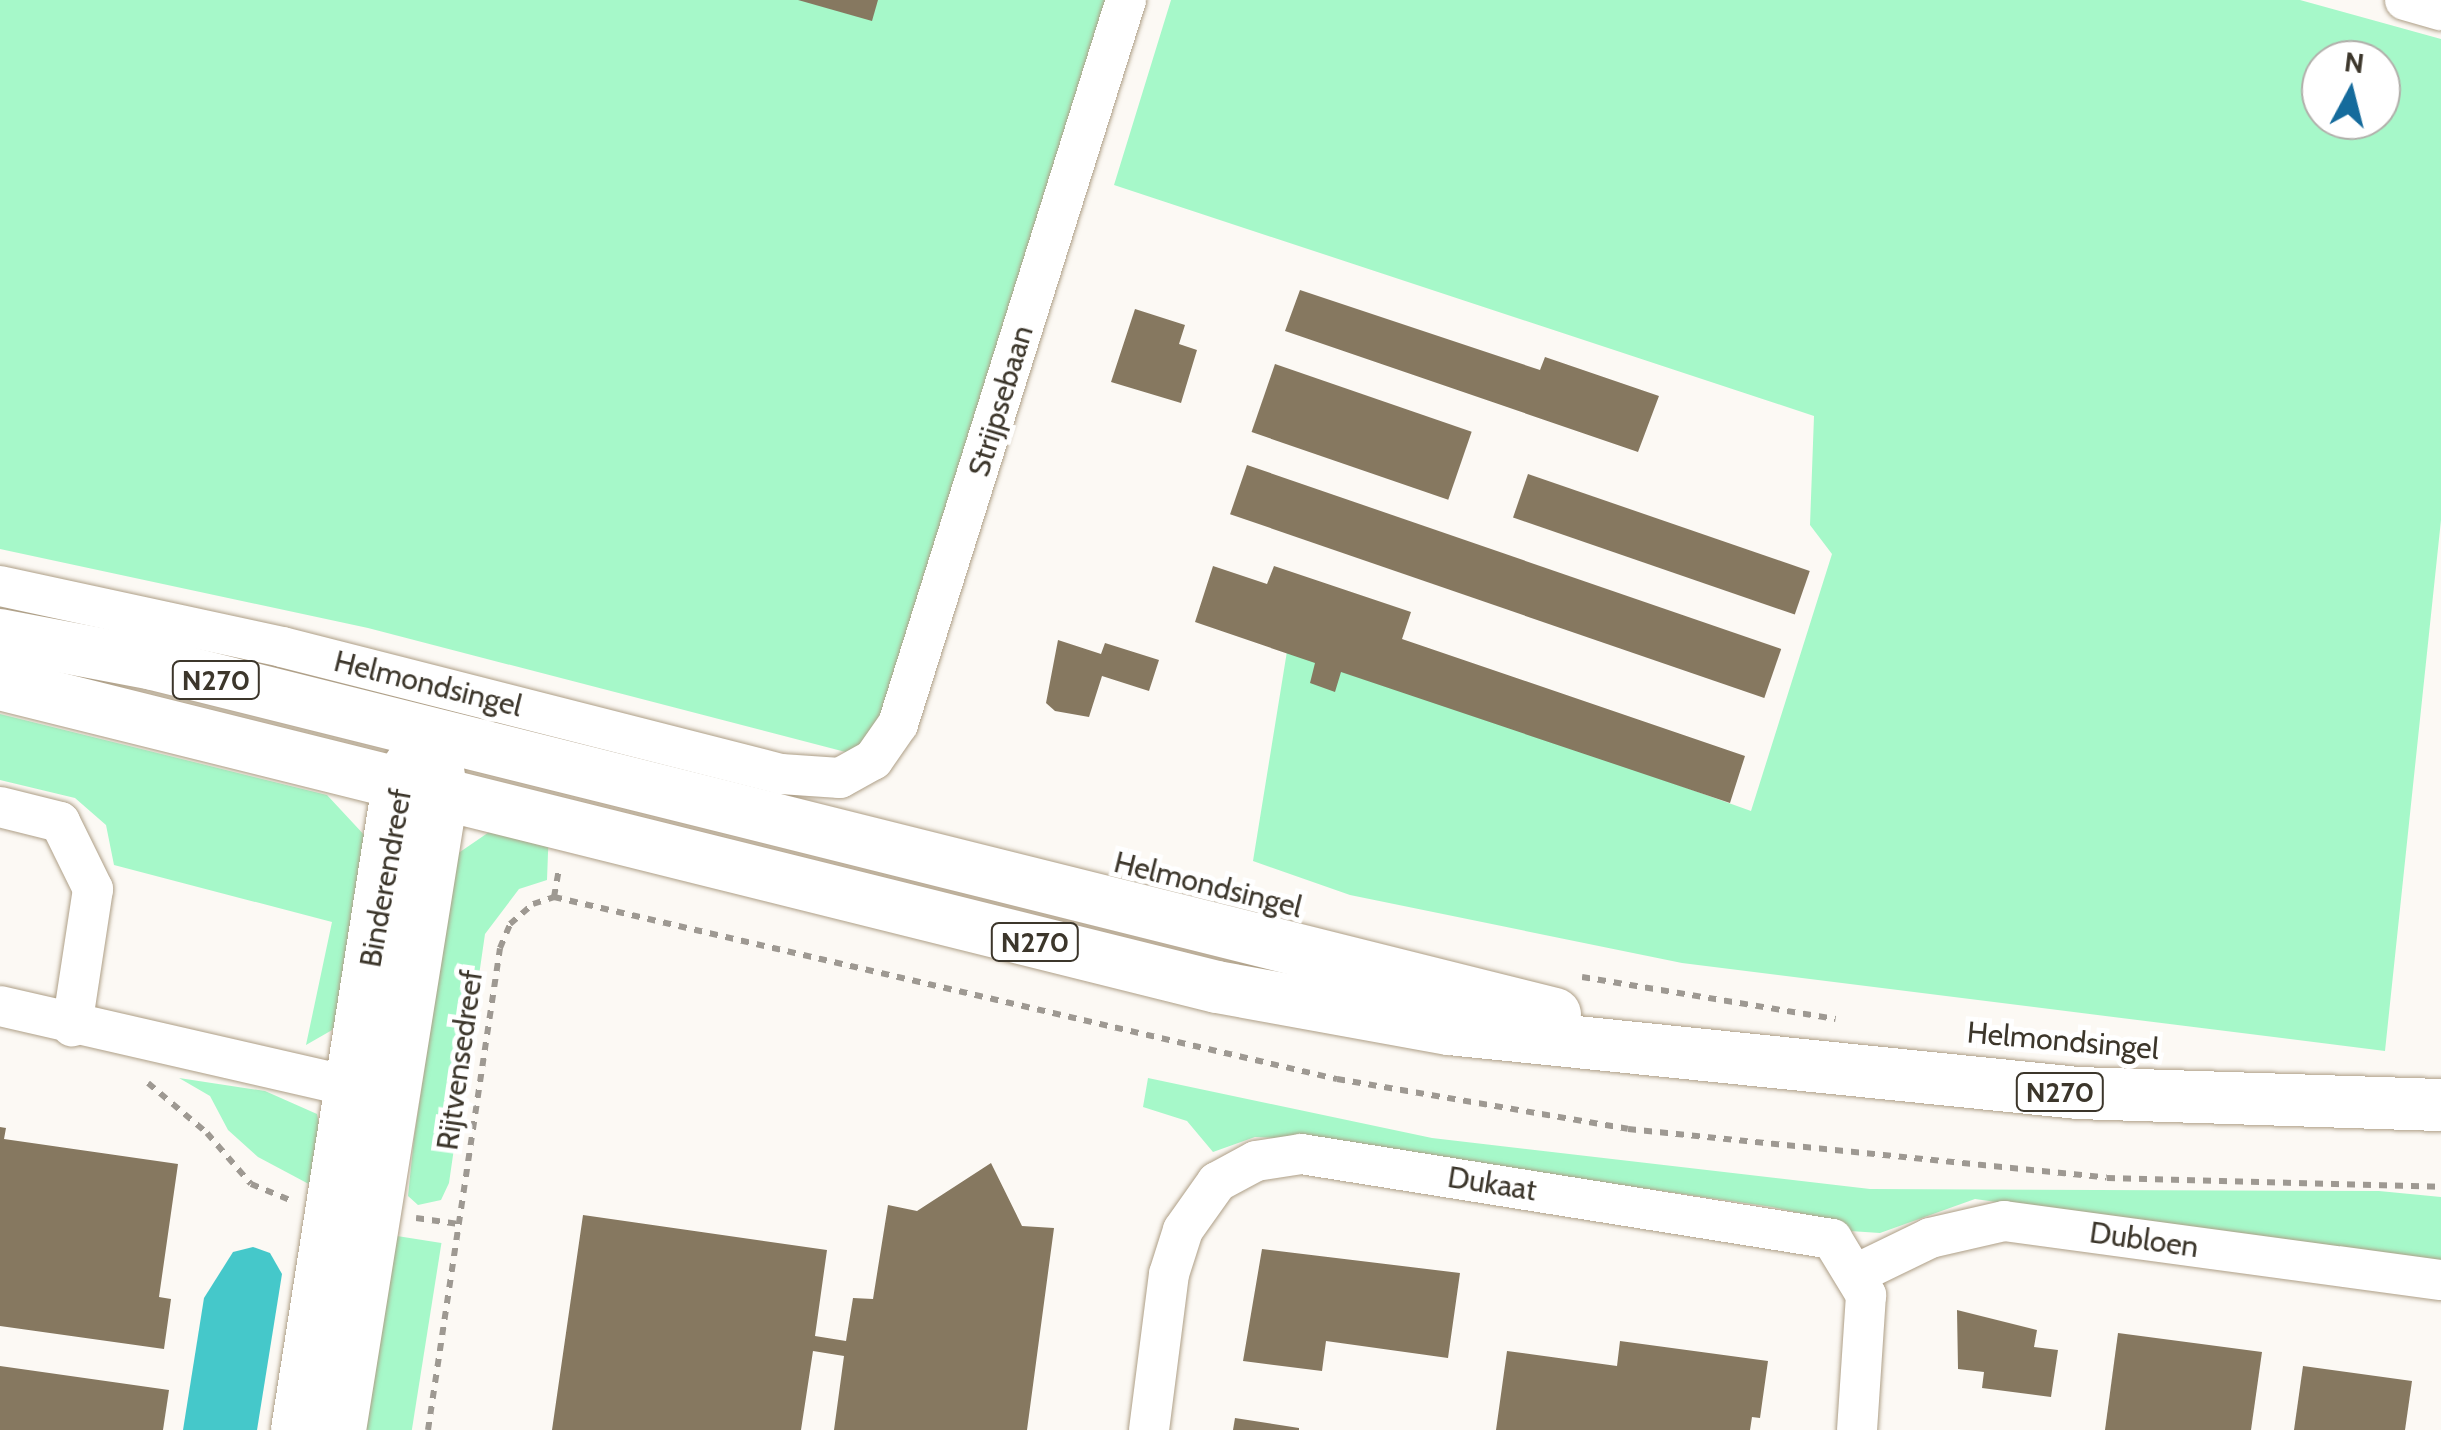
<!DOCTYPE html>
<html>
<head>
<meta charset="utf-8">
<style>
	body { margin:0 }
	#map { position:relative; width:2441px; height:1430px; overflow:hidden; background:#fcf9f4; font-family:Cabin,sans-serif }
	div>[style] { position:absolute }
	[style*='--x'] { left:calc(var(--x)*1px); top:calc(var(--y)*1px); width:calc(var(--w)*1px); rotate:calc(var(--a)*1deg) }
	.green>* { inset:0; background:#a6f8c9; transform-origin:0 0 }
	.water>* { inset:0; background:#45c8ca }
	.building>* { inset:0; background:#867860; transform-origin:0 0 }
	.path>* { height:6px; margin-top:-3px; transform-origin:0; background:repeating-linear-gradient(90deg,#9e9992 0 8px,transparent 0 16px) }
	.roads { filter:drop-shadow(0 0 2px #ae9f87) drop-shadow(0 0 2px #ae9f87) }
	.minor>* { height:40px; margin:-20px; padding:0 20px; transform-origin:20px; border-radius:20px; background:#fff }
	.major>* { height:52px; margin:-26px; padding:0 26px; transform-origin:26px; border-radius:26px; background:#fff }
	span { translate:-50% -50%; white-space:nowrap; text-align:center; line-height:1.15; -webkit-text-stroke:10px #fff; paint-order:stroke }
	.shield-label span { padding:2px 8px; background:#fff; border:2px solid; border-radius:8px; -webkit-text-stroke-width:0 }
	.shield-label { font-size:28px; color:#3c362b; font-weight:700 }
	.street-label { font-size:30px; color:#3c362b }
	.north { position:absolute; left:2301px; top:40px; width:100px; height:100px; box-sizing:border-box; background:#fff; border:2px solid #b1afaa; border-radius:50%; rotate:7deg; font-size:28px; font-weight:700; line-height:40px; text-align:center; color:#3c362b }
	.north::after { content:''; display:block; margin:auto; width:35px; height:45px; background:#156b9c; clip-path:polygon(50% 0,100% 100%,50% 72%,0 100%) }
</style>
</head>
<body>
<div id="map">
	<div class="green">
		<i style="clip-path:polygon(0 0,1126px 0,884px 762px,368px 628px,0 549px)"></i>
		<i style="clip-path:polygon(evenodd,1171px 0,2300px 0,2441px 39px,2441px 520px,2385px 1051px,1682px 963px,1350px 895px,1253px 861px,1288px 645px,1751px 811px,1832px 554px,1810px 525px,1814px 416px,1114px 185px,1171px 0,2321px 60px,2381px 60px,2381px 120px,2321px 120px,2321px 60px)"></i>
		<i style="clip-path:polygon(0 714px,327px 795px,367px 838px,360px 1014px,306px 1045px,332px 922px,114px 865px,106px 825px,75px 798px,0 780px)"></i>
		<i style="clip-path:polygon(549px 826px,547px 880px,519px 889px,485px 934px,449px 1183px,441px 1200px,418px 1205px,408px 1196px,414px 1138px,457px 854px,495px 828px)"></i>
		<i style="clip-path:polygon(179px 1078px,265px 1091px,317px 1114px,325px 1154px,320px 1190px,258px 1157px,228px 1130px,210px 1096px)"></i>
		<i style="clip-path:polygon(1148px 1078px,1432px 1138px,1870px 1189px,2379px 1191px,2441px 1197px,2441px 1264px,1975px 1199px,1880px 1233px,1835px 1230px,1818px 1217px,1772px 1207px,1315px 1140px,1255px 1137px,1213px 1152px,1187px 1121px,1143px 1107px)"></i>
		<i style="left:397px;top:1236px;width:45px;height:196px;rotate:9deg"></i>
	</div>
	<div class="water">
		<i style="clip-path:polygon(253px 1247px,270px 1253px,282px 1274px,257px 1430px,183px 1430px,204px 1298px,233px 1252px)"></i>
	</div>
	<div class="building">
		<i style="clip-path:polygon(798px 0,878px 0,872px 21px)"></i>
		<i style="clip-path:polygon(1300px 290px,1540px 370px,1545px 357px,1659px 396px,1638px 452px,1285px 331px)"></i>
		<i style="clip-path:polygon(1135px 309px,1185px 325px,1179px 344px,1197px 350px,1181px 403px,1111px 382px)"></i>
		<i style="left:1275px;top:364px;width:208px;height:72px;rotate:19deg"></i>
		<i style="left:1247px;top:465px;width:565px;height:52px;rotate:19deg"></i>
		<i style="left:1528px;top:474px;width:298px;height:46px;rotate:19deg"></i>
		<i style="clip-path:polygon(1213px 566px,1267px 584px,1274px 566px,1411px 612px,1402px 639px,1745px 756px,1730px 803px,1341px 672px,1335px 692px,1310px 683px,1315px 663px,1195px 622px)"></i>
		<i style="clip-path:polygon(1058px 640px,1101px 654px,1105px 643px,1159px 660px,1149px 691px,1102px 676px,1089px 717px,1055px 711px,1046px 703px)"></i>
		<i style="clip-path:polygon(0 1127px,6px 1128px,4px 1139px,178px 1164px,159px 1297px,171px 1299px,164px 1349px,0 1326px)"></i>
		<i style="clip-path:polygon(991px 1163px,1022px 1226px,1054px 1228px,1027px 1430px,834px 1430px,844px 1356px,813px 1351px,801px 1430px,552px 1430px,583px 1215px,827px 1250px,815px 1336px,846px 1341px,853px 1298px,873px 1299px,888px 1205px,917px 1211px)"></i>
		<i style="clip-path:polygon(1262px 1249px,1460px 1273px,1448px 1358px,1326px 1341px,1322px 1371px,1243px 1361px)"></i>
		<i style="clip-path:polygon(1957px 1310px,2037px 1330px,2034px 1347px,2058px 1350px,2051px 1397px,1982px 1388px,1984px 1372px,1958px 1369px)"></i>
		<i style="clip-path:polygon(2118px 1333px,2262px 1352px,2251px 1430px,2105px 1430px)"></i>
		<i style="clip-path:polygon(1620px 1341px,1768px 1361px,1760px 1418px,1752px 1417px,1750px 1430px,1496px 1430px,1507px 1351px,1617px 1366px)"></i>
		<i style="clip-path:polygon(0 1366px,169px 1390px,163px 1430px,0 1430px)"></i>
		<i style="clip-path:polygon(2303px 1366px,2412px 1381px,2405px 1430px,2294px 1430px)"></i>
		<i style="clip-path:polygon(1235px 1418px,1299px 1428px,1299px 1430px,1233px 1430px)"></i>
	</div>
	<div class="path">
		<i style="--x:554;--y:897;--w:804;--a:13.09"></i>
		<i style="--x:1337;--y:1079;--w:295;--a:9.7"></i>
		<i style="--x:1628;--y:1129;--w:481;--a:5.8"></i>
		<i style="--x:2107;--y:1178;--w:334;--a:1.5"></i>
		<i style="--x:1582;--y:977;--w:257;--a:9.4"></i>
		<i style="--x:148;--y:1083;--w:77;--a:40.3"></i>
		<i style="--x:207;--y:1133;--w:67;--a:49.2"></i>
		<i style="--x:251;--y:1184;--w:42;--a:22.3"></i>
		<i style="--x:416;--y:1218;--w:43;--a:7.9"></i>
		<i style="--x:428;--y:1430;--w:487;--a:-81.5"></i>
		<i style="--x:500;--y:948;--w:26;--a:-67"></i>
		<i style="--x:510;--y:924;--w:30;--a:-41"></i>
		<i style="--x:533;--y:904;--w:22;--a:-18"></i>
		<i style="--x:554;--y:897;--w:27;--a:-80"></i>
	</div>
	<div class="roads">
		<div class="minor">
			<i style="--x:2405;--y:0;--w:37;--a:16"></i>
			<i style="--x:0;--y:586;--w:289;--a:12.2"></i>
			<i style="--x:282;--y:647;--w:515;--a:14.28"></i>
			<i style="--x:781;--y:774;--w:59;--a:3.9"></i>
			<i style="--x:840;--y:778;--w:38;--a:-29"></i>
			<i style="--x:873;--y:760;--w:44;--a:-55.2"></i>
			<i style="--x:898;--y:724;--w:759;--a:-72.52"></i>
			<i style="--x:0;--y:807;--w:62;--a:14"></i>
			<i style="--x:60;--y:822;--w:75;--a:63.8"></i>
			<i style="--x:93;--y:889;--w:139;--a:98.7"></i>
			<i style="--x:0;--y:1006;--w:386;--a:12.9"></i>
			<i style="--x:1856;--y:1274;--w:82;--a:-25.9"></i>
			<i style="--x:1930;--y:1238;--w:76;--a:-12.9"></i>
			<i style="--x:2004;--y:1221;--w:441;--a:7.7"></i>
			<i style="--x:1149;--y:1430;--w:157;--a:-82.7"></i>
			<i style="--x:1169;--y:1274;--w:46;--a:-72.3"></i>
			<i style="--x:1183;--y:1230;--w:59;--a:-54.7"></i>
			<i style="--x:1217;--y:1182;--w:44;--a:-28.3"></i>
			<i style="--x:1256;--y:1161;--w:46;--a:-8.8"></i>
			<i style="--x:1301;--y:1154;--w:538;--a:9.09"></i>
			<i style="--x:1832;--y:1239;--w:66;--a:58.7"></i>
			<i style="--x:1866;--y:1295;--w:135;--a:93.8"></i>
		</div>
		<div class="major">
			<i style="--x:0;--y:635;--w:156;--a:10.7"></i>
			<i style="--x:153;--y:664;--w:1445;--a:14.02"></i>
			<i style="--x:0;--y:684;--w:1254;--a:13.98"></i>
			<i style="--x:1217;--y:987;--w:236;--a:10.3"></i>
			<i style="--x:1449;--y:1029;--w:632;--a:5.81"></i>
			<i style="--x:2078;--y:1093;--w:363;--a:1.9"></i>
			<i style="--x:297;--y:1430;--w:654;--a:-81.11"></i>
			<i style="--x:398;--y:784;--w:35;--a:-57"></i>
			<i style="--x:340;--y:1430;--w:643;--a:-80.87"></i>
			<i style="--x:442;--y:795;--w:36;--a:-99"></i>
		</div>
	</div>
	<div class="shield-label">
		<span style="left:216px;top:680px">N270</span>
		<span style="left:1035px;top:942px">N270</span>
		<span style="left:2060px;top:1092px">N270</span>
	</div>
	<div class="street-label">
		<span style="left:1001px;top:401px;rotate:-73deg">Strijpsebaan</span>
		<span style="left:428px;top:684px;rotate:14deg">Helmondsingel</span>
		<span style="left:386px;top:878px;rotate:-80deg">Binderendreef</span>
		<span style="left:1208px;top:885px;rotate:14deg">Helmondsingel</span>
		<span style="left:2063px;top:1041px;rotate:5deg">Helmondsingel</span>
		<span style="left:460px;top:1060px;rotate:-82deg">Rijtvensedreef</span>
		<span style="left:1492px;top:1184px;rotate:9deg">Dukaat</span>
		<span style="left:2144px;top:1240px;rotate:8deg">Dubloen</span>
	</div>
	<div class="north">N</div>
</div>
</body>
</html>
